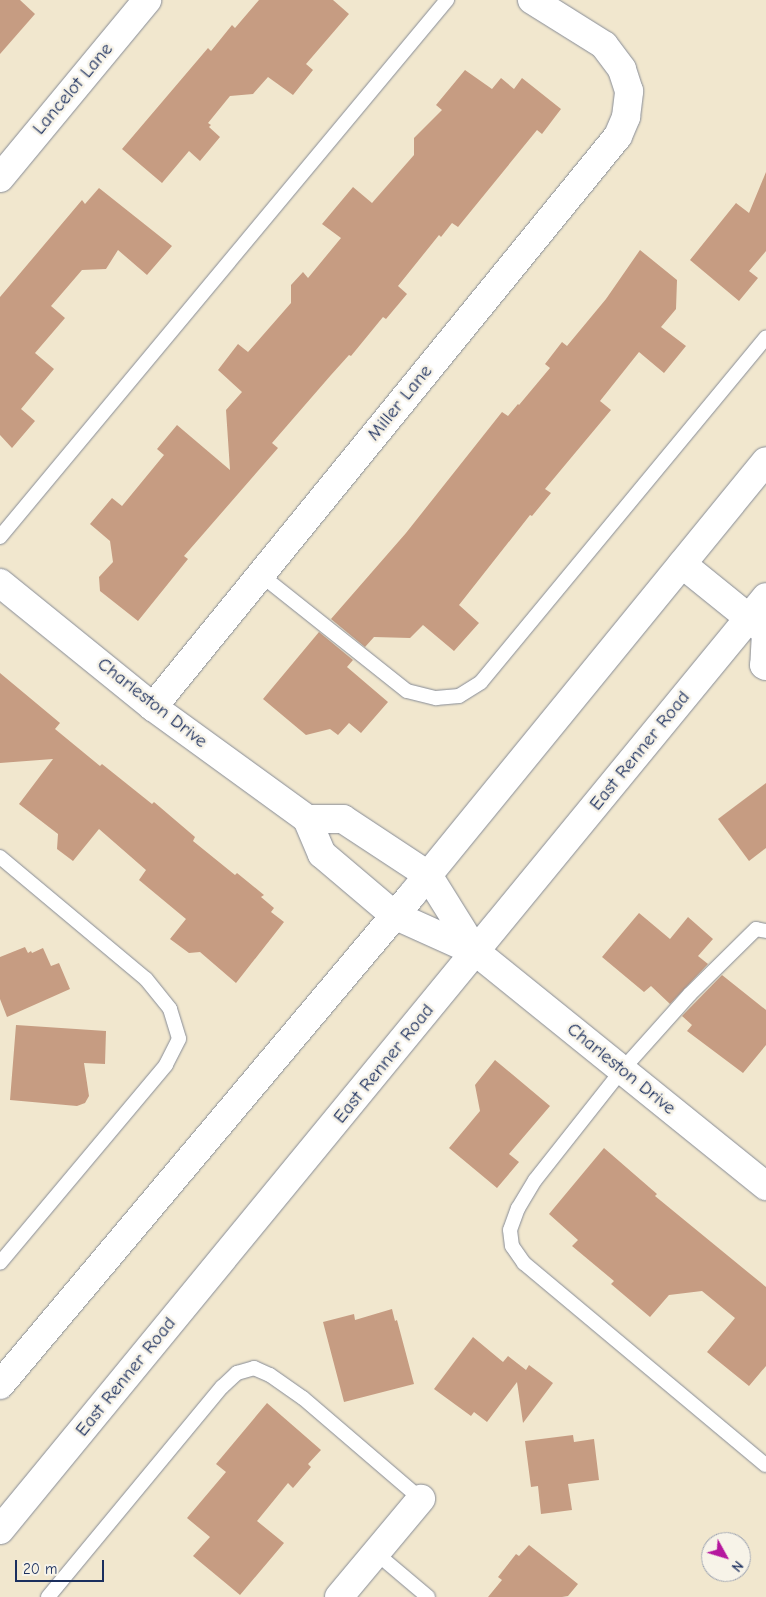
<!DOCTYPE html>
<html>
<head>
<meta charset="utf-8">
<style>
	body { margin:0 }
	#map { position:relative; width:766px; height:1597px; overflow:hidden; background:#f1e7ce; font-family:"Comic Neue",sans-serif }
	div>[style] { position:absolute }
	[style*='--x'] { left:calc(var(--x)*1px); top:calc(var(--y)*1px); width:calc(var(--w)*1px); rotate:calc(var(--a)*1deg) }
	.building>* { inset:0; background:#c69c82 }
	.roads { filter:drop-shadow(0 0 1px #868b96) drop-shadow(0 0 1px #868b96) }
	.lane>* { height:14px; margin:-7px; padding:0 7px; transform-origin:7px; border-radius:7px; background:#fff }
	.street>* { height:28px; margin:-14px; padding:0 14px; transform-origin:14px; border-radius:14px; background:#fff }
	.secondary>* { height:28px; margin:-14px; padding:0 14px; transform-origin:14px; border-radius:14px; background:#fff }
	span { translate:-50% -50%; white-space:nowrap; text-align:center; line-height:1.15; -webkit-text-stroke:5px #f7f3e8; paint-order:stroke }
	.street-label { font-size:19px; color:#1b2f5e }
	.north { position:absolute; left:701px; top:1532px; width:50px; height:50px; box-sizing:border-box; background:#f7f3e8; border:1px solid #9fa5b1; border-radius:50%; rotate:129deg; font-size:14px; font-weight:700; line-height:20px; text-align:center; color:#1b2f5e }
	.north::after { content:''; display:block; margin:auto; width:18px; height:22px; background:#b5179e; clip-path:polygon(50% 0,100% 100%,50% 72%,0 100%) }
	.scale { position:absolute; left:15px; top:1560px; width:89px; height:22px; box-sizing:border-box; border:2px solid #1b2f5e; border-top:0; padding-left:6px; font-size:15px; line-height:18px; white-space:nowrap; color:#1b2f5e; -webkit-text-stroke:4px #f7f3e8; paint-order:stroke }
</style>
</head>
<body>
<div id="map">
	<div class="building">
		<i style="clip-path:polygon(0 0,20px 0,35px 14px,0 54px)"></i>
		<i style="clip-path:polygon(259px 0,333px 0,349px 14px,306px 64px,313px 70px,293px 95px,268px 77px,253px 94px,230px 96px,208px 123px,211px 125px,209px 127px,220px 137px,200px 161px,189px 151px,162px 183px,122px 149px,208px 48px,211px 51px,232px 25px,235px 28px)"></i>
		<i style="clip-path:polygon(465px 70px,492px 89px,501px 78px,514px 89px,522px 78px,561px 109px,542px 134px,537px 130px,458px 227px,452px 223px,441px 237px,439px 235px,398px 286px,407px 294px,386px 319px,383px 317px,351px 356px,349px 355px,331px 375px,272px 443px,278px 448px,184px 556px,188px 559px,138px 621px,100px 591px,99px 577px,113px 562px,110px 541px,90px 524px,112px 498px,122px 506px,164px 455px,157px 449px,177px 425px,230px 470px,226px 410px,242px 392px,218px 370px,238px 344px,248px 352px,291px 303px,291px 285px,303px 272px,308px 278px,341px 238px,322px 224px,353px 187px,372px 203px,414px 155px,414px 138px,442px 110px,436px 105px)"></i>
		<i style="clip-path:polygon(766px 172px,766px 251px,749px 271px,758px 278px,739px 301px,690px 260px,736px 203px,749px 213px)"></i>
		<i style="clip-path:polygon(99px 188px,172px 246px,147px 275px,118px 250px,106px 269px,82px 270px,51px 306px,65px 318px,35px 353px,54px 369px,21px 409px,35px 421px,12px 448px,0 435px,0 297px,82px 200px,85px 204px)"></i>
		<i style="clip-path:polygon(640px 250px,677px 280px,676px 309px,661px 327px,686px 346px,664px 373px,639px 352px,600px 401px,611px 410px,545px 489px,551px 493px,532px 516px,530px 515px,459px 605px,479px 623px,454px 651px,423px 625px,410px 638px,374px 637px,365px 647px,331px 619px,406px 533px,502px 412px,508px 416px,518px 404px,519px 405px,550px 368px,545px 364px,562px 342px,567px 346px,606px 299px)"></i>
		<i style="clip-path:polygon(319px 632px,353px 660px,347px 667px,388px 702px,361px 733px,349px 723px,338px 735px,330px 729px,306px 735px,263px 699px)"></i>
		<i style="clip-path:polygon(0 673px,60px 723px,55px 729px,100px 766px,102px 764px,152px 804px,154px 802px,195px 837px,193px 841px,235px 875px,237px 873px,264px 895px,261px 897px,274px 908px,271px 912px,284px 922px,236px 983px,200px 952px,189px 953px,170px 939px,186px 919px,139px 880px,146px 870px,99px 829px,73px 861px,57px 849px,58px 834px,19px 804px,53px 759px,0 763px)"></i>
		<i style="clip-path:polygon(766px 783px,766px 848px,749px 861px,718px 819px)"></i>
		<i style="clip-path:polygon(639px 913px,670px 939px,688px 917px,713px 939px,698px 956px,708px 964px,670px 1004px,651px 986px,644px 992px,602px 957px)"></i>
		<i style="clip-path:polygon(25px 947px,28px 953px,31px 951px,32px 953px,43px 948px,51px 966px,59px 963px,70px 989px,7px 1017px,0 999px,0 957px)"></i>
		<i style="clip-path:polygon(722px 975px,766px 1010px,766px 1045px,743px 1073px,687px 1031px,692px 1025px,682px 1016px)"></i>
		<i style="clip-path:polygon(16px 1025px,106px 1031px,105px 1064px,84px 1063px,89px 1096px,85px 1103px,77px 1106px,10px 1100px)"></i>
		<i style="clip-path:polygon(495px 1060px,550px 1106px,509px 1154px,519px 1162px,497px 1188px,449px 1148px,480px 1111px,475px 1085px)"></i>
		<i style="clip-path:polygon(604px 1148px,657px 1194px,655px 1196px,766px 1287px,766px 1366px,749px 1386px,707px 1352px,735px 1318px,702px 1291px,669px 1295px,650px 1317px,611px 1284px,614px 1281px,572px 1246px,578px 1240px,549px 1214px)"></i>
		<i style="clip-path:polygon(392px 1309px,395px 1321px,397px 1320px,414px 1384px,344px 1402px,323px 1322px,354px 1314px,355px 1320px)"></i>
		<i style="clip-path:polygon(473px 1337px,503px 1362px,508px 1356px,526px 1370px,529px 1365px,553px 1383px,523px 1423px,517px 1382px,520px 1378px,487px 1422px,474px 1412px,471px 1416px,434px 1389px)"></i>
		<i style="clip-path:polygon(267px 1403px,321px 1450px,308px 1464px,311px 1467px,293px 1488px,288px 1483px,257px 1521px,284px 1543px,240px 1595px,193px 1556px,210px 1537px,187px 1518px,226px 1472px,216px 1464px)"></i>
		<i style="clip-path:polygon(573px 1435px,574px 1442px,594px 1439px,599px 1480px,568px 1484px,572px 1510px,541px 1514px,538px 1486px,531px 1487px,525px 1441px)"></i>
		<i style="clip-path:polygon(529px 1545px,578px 1584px,568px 1596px,562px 1597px,488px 1597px,502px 1580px,498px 1577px,516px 1554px,519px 1556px)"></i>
	</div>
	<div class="roads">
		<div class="lane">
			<i style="--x:0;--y:537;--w:699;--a:-50.23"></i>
			<i style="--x:261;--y:575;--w:186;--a:38.5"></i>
			<i style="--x:407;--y:691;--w:30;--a:14"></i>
			<i style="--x:436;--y:698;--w:23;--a:-5"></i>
			<i style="--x:459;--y:696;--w:26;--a:-32"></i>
			<i style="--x:481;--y:682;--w:447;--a:-50.4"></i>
			<i style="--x:0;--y:857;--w:190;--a:39.9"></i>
			<i style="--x:146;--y:979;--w:38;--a:51"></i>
			<i style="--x:170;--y:1009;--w:31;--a:73"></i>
			<i style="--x:179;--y:1039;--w:29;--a:117"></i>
			<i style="--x:166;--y:1065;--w:258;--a:130"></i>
			<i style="--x:766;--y:931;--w:10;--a:-169"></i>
			<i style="--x:756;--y:929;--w:93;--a:135.4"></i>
			<i style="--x:690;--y:994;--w:102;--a:131.8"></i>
			<i style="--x:622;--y:1070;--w:140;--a:128.3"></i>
			<i style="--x:535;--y:1180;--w:33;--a:121"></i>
			<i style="--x:518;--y:1208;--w:23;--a:110"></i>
			<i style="--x:510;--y:1230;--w:16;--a:83"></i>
			<i style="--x:512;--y:1246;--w:21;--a:55"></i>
			<i style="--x:524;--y:1263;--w:315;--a:39.9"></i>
			<i style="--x:376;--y:1553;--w:68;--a:40.2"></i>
			<i style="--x:48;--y:1597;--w:273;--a:-50.4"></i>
			<i style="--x:222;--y:1387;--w:21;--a:-43"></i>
			<i style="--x:237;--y:1373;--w:18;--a:-16"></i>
			<i style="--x:254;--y:1368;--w:17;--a:24"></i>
			<i style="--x:270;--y:1375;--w:40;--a:34.9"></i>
			<i style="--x:303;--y:1398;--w:155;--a:40.6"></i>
		</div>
		<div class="street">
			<i style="--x:0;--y:178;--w:231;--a:-50.4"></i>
			<i style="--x:682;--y:564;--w:108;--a:39"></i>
			<i style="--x:0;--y:583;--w:197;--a:39"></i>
			<i style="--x:153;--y:707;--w:190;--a:36"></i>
			<i style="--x:307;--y:819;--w:38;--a:67"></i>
			<i style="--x:322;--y:854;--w:94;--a:40.3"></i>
			<i style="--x:394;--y:915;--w:90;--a:24.3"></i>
			<i style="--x:476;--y:952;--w:373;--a:38.9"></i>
			<i style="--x:766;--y:632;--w:33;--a:93"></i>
			<i style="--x:764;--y:665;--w:2;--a:27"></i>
			<i style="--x:153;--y:707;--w:736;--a:-50.84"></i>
			<i style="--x:618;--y:136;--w:21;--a:-67"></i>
			<i style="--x:626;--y:117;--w:26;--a:-83"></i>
			<i style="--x:629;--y:91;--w:23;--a:-108"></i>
			<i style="--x:622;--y:69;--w:30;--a:-127"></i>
			<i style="--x:604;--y:45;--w:85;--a:-148"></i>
			<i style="--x:307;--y:819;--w:36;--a:0"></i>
			<i style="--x:343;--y:819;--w:102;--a:33.4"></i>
			<i style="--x:428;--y:875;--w:91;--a:58.1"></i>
			<i style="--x:339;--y:1597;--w:128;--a:-50.1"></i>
		</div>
		<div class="secondary">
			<i style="--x:0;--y:1385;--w:639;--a:-49.95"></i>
			<i style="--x:411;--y:896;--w:561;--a:-50.78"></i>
			<i style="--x:0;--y:1530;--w:1207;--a:-50.61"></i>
		</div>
	</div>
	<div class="street-label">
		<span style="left:73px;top:89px;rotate:-50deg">Lancelot Lane</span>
		<span style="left:400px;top:403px;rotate:-51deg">Miller Lane</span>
		<span style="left:152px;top:703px;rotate:38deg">Charleston Drive</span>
		<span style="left:640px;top:751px;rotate:-51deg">East Renner Road</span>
		<span style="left:384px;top:1064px;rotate:-51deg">East Renner Road</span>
		<span style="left:621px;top:1069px;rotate:39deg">Charleston Drive</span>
		<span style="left:126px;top:1377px;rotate:-51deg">East Renner Road</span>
	</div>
	<div class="north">N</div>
	<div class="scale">20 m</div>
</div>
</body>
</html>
